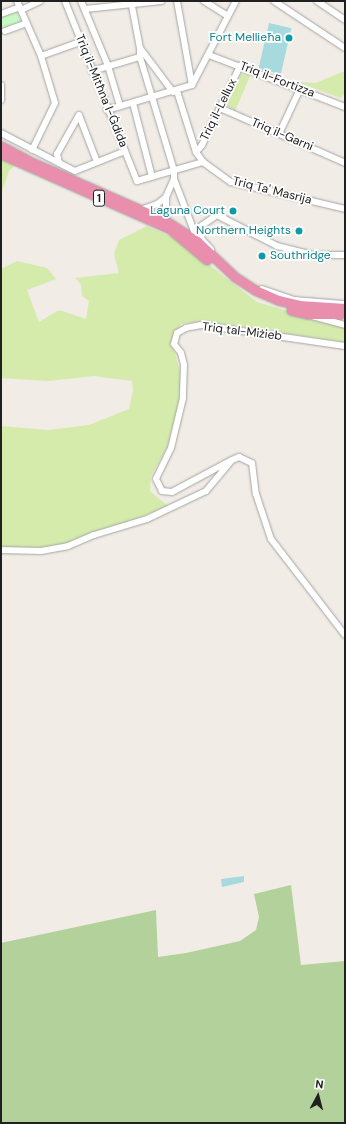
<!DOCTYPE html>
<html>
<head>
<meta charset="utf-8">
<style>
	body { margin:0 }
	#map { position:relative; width:346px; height:1124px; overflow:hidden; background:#f1ece6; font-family:"DM Sans",sans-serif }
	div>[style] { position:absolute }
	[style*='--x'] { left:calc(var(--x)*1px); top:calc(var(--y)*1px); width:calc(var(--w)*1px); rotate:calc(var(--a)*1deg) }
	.grass>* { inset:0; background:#d4ebac }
	.forest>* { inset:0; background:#b2d19b }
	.park>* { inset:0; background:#c7fac4 }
	.water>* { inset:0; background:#a6dadf; transform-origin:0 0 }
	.roads { filter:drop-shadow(0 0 1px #a4a4a4) drop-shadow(0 0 1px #a4a4a4) }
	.minor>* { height:6px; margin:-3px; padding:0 3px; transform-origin:3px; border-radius:3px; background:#fff }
	.highway>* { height:9px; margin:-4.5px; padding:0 4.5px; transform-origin:4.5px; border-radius:4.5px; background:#e98eac }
	.dots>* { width:11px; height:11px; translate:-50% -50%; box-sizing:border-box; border:2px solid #fff; border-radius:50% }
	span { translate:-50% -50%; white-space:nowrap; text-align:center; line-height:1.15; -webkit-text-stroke:3.5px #fff; paint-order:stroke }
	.shield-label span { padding:1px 3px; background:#fff; border:1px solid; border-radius:3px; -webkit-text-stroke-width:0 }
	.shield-label { font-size:11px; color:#202020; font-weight:700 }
	.culture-label { font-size:12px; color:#0d838f }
	.right { translate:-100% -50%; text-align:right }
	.left { translate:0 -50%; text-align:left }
	.street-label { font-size:12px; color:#202020 }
	.frame { position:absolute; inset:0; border:2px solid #202020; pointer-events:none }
	.north { position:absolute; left:298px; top:1076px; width:40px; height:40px; -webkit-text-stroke:3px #fff; paint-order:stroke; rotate:7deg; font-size:11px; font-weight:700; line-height:16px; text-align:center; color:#202020 }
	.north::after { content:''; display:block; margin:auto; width:14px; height:18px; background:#202020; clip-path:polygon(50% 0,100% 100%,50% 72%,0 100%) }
</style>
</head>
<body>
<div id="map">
	<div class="grass">
		<i style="clip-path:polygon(245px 72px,251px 74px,235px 111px,226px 105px,242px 73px)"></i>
		<i style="clip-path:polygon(342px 72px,345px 72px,345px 94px,340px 98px,298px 82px,316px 83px)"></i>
		<i style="clip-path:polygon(1px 157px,15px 165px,9px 171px,1px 194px)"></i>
		<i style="clip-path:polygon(147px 226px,176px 239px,257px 302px,345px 328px,345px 342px,202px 321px,181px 324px,172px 343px,181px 375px,177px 423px,166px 450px,151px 476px,150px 491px,168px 506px,51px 553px,1px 553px,1px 426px,48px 430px,89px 425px,129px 409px,133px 390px,132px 381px,94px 376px,48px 381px,1px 378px,1px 269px,17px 261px,47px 268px,56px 279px,27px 290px,39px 322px,59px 310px,86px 319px,89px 301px,82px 296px,81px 284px,75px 278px,119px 273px,114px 254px,119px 240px)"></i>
	</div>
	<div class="forest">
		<i style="clip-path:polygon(291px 885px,301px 965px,345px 961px,345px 1123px,1px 1123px,1px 943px,156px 910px,158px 957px,186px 953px,240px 941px,256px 930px,259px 917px,254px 894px)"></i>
	</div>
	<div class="park">
		<i style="clip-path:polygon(16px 10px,21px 21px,1px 30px,1px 16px)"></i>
	</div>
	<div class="water">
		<i style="left:269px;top:23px;width:23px;height:47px;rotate:13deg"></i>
		<i style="clip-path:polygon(244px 876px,244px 882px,222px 887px,221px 879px)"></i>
	</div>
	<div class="roads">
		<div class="minor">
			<i style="--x:17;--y:1;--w:60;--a:66.4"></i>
			<i style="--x:41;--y:56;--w:49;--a:73.4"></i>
			<i style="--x:55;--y:103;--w:52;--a:116.1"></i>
			<i style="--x:65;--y:1;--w:194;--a:68.2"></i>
			<i style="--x:137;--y:181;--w:69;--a:-16.1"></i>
			<i style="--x:81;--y:1;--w:70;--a:67.4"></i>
			<i style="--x:108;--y:66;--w:42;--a:73.3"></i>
			<i style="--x:131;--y:1;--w:48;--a:79.2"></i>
			<i style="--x:140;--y:48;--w:9;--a:90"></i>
			<i style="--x:140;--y:57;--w:118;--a:73.3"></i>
			<i style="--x:174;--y:170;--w:9;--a:90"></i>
			<i style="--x:174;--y:179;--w:20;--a:114"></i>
			<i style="--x:166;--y:197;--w:11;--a:142"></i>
			<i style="--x:157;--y:204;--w:15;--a:160"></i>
			<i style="--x:177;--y:1;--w:85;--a:79.9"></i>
			<i style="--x:204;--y:1;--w:28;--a:32"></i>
			<i style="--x:274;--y:1;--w:85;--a:33.5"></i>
			<i style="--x:317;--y:1;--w:34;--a:34"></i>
			<i style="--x:85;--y:9;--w:77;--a:-5.9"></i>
			<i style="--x:21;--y:10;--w:21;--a:-25"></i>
			<i style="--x:1;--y:14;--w:20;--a:-20"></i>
			<i style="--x:5;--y:31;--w:23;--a:-20"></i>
			<i style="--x:140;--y:48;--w:55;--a:53.1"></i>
			<i style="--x:209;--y:55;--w:146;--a:20.9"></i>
			<i style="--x:41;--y:56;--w:41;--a:-19.7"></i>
			<i style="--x:92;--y:71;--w:50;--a:-16.3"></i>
			<i style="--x:1;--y:85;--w:15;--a:90"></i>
			<i style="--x:177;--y:91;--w:64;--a:72.7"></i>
			<i style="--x:196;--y:152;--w:12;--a:55"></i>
			<i style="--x:203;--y:162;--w:34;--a:36"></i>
			<i style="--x:231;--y:182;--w:117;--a:13.3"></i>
			<i style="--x:133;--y:103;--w:76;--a:75.6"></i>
			<i style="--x:220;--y:108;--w:137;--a:23.7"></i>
			<i style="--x:107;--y:110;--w:89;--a:-16.4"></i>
			<i style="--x:192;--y:85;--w:95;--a:-62.4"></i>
			<i style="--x:1;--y:133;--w:65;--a:27.3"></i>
			<i style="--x:279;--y:134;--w:50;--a:-65"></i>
			<i style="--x:196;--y:152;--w:9;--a:-49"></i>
			<i style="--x:202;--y:145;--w:88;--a:-64.3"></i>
			<i style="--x:97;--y:162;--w:50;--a:-111"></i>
			<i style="--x:79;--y:115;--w:45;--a:119.4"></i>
			<i style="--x:57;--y:154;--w:9;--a:77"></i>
			<i style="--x:59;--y:163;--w:18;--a:27"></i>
			<i style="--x:75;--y:171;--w:54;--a:-21.8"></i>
			<i style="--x:174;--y:179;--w:56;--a:69"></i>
			<i style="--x:194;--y:231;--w:25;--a:47"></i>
			<i style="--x:166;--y:197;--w:24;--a:90"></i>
			<i style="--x:194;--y:231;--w:28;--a:-35"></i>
			<i style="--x:217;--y:215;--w:68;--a:27.3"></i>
			<i style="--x:277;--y:246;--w:36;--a:14"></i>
			<i style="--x:312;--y:255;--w:33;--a:0"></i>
			<i style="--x:262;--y:289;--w:34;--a:19"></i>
			<i style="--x:294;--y:300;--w:49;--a:4.7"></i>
			<i style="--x:312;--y:316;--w:34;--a:15"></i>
			<i style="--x:345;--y:346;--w:146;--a:-171.7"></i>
			<i style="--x:201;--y:325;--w:15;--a:169"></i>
			<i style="--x:186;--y:328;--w:10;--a:151"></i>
			<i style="--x:177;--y:333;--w:11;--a:105"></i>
			<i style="--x:174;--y:344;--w:11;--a:52"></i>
			<i style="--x:181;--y:353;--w:12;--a:76"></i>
			<i style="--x:184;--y:365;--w:33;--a:92"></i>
			<i style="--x:183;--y:398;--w:51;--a:103.5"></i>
			<i style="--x:171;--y:448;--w:34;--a:116"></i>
			<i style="--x:156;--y:479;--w:13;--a:63"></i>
			<i style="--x:162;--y:491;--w:10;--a:6"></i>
			<i style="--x:172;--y:492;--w:68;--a:-28.1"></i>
			<i style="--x:232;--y:460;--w:8;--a:-23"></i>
			<i style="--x:239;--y:457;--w:14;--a:25"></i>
			<i style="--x:252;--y:463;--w:31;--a:83"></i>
			<i style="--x:256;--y:494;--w:47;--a:71.6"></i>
			<i style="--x:271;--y:539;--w:121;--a:52.4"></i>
			<i style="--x:1;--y:550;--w:40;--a:1.4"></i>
			<i style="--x:41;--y:551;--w:27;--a:-10"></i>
			<i style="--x:68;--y:546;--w:28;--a:-23"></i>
			<i style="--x:94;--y:535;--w:55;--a:-16.8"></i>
			<i style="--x:147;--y:519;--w:65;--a:-25.4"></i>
			<i style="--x:206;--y:491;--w:39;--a:-50"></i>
		</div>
		<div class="highway">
			<i style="--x:1;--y:146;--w:30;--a:28"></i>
			<i style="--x:27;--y:160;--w:152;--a:23.7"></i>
			<i style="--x:166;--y:221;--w:37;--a:33"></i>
			<i style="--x:197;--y:241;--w:52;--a:43.5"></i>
			<i style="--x:235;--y:277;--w:24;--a:33"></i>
			<i style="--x:255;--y:290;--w:25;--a:23"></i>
			<i style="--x:278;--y:300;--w:22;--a:13"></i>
			<i style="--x:299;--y:305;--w:46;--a:3.7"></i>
			<i style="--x:1;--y:154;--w:185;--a:23.9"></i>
			<i style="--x:170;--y:229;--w:48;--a:40"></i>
			<i style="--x:291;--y:310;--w:17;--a:13"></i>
			<i style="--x:308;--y:314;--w:32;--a:0"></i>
		</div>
	</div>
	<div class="dots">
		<i style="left:289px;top:38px;background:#0f9aa8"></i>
		<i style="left:233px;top:211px;background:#0f9aa8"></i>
		<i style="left:299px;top:231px;background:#0f9aa8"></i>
		<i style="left:262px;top:256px;background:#0f9aa8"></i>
	</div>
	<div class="shield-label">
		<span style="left:99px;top:198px">1</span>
	</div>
	<div class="culture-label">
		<span class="right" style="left:281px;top:38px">Fort Mellieħa</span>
		<span class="right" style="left:225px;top:211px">Laguna Court</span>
		<span class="right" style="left:291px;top:231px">Northern Heights</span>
		<span class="left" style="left:270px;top:256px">Southridge</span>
	</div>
	<div class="street-label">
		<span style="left:277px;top:80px;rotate:21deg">Triq il-Fortizza</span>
		<span style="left:101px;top:91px;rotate:68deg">Triq il-Mitħna l-Ġdida</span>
		<span style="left:219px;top:110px;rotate:-64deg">Triq il-Lellux</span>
		<span style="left:282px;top:135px;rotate:23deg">Triq il-Garni</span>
		<span style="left:272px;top:191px;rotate:14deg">Triq Ta' Masrija</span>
		<span style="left:242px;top:332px;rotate:7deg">Triq tal-Miżieb</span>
	</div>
	<div class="frame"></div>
	<div class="north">N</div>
</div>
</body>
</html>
